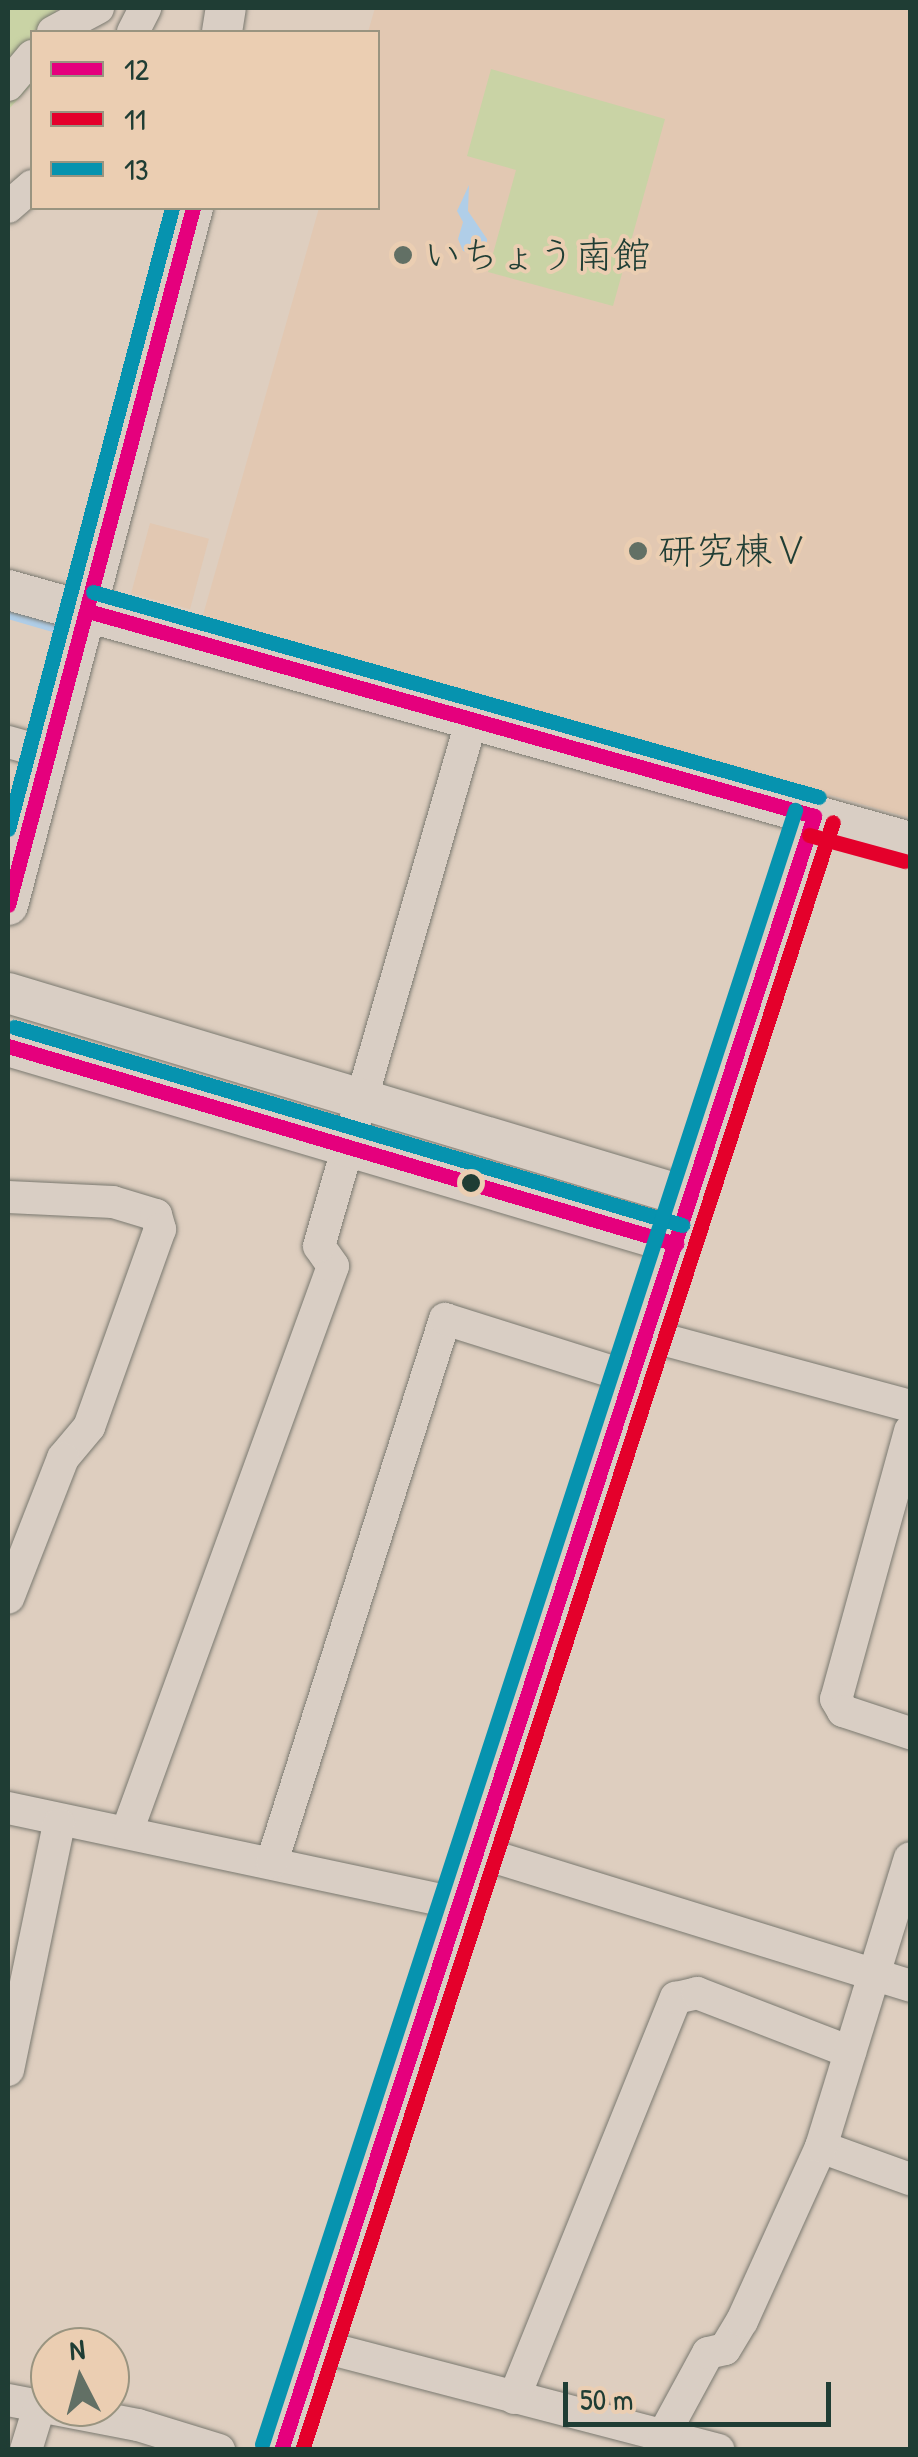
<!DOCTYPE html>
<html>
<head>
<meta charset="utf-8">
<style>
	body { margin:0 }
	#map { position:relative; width:918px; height:2457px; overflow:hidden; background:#decebf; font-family:"Patrick Hand","Klee One",sans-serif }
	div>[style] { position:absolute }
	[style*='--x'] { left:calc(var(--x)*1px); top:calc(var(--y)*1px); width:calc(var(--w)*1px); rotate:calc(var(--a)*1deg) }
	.built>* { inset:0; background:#e2c8b2; transform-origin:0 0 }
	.green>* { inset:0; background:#c9d3a5 }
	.water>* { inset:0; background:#b0cee8 }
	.stream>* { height:11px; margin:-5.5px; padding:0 5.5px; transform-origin:5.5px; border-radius:5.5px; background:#b0cee8 }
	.roads { filter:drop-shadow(0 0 2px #7a7970) drop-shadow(0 0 2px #7a7970) }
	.minor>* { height:32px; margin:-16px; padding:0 16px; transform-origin:16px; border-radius:16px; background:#d9cec4 }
	.tertiary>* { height:40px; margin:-20px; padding:0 20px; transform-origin:20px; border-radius:20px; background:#d9cec4 }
	.bus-1>* { height:15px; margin:-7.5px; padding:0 7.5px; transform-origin:7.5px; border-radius:7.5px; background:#e5007d }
	.bus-2>* { height:15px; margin:-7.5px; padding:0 7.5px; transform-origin:7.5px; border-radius:7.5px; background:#e4002b }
	.bus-3>* { height:15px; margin:-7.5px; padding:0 7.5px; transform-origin:7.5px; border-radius:7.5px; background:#0693af }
	.dots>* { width:28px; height:28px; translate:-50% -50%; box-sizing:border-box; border:5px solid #ebceb2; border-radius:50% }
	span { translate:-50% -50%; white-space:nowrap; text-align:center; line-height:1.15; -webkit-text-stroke:8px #ebceb2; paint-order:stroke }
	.poi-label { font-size:38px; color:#1f3d34 }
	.left { translate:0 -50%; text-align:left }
	.frame { position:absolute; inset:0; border:10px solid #1f3d34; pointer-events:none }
	.legend { position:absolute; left:30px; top:30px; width:350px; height:180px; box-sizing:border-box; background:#ebceb2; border:2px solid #999480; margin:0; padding:12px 18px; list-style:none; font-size:30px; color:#1f3d34 }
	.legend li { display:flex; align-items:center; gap:20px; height:50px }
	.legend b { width:50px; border:2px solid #999480 }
	.north { position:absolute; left:30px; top:2327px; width:100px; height:100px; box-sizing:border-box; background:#ebceb2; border:2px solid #999480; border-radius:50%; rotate:354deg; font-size:28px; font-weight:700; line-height:40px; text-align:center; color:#1f3d34 }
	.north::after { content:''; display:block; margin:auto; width:35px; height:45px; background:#627065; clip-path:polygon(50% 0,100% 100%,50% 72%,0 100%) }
	.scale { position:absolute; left:563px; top:2382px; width:268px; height:45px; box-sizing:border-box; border:5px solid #1f3d34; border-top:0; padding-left:12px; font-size:30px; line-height:35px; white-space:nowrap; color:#1f3d34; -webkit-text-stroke:8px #ebceb2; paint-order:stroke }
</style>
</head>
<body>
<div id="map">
	<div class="built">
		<i style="clip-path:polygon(375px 8px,910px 8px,910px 818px,203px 615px,319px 208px,378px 208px,378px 32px,368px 32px)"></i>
		<i style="left:150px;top:523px;width:61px;height:73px;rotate:15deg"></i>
	</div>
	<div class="green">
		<i style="clip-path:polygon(8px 8px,55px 8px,62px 32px,32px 32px,32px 84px,8px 110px)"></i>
		<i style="clip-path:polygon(491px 69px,665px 119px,613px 306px,488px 272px,516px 170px,467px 156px)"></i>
	</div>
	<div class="water">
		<i style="clip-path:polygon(469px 185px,468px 211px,487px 239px,487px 249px,474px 254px,463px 251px,458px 239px,463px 222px,457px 211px)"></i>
	</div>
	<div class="stream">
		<i style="--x:8;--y:613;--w:68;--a:16.3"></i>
	</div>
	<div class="roads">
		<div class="minor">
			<i style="--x:53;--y:32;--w:51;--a:-28.1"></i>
			<i style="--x:133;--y:32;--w:27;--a:-63"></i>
			<i style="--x:8;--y:85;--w:38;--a:-50"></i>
			<i style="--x:8;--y:207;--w:32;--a:-41"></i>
			<i style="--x:8;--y:742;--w:45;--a:15.6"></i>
			<i style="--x:8;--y:1197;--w:105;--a:2.7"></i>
			<i style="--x:113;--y:1202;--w:45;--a:16.8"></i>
			<i style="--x:156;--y:1215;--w:15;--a:74"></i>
			<i style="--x:160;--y:1229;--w:210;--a:109.7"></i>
			<i style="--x:89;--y:1427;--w:40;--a:130"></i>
			<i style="--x:63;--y:1458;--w:150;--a:111.4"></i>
			<i style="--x:647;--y:1335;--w:272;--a:15.1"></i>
			<i style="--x:910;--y:1431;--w:278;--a:105.4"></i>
			<i style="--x:836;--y:1699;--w:14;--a:60"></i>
			<i style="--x:843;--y:1711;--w:71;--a:18.2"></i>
			<i style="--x:8;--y:1808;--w:460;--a:12"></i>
			<i style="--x:128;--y:1829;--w:599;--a:-69.99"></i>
			<i style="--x:333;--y:1266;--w:24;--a:-125"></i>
			<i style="--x:319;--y:1246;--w:546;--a:-73.82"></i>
			<i style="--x:475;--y:1851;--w:455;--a:17.2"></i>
			<i style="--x:272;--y:1862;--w:570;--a:-72.33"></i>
			<i style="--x:445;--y:1319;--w:196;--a:17.5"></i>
			<i style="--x:8;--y:2070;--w:251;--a:-78.3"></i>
			<i style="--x:821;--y:2147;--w:95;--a:19.8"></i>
			<i style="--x:316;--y:2345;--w:416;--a:14.6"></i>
			<i style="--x:514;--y:2398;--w:432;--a:-68"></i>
			<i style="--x:676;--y:1998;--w:22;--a:-13"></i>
			<i style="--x:697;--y:1993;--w:164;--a:21.1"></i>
			<i style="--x:8;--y:2400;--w:132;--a:10.9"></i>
			<i style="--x:138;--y:2425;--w:85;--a:17.2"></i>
			<i style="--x:664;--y:2434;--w:92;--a:-61.5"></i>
			<i style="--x:708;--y:2353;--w:17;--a:-13"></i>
			<i style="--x:725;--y:2349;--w:33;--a:-59"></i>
			<i style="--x:742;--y:2321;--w:191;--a:-65.6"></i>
			<i style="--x:821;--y:2147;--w:302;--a:-72.9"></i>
			<i style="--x:26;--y:2450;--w:41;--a:-72.9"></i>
		</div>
		<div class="tertiary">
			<i style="--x:222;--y:32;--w:24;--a:-81"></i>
			<i style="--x:8;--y:590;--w:937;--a:15.61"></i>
			<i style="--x:8;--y:905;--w:721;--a:-75.14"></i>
			<i style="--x:8;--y:993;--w:713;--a:16.71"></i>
			<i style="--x:8;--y:1046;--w:697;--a:16.51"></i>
			<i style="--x:281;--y:2450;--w:1719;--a:-71.93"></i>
		</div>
	</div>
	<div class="bus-1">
		<i style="--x:88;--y:611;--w:754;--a:15.77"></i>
		<i style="--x:8;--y:905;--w:721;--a:-75.14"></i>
		<i style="--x:8;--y:1046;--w:697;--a:16.51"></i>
		<i style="--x:281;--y:2450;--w:1719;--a:-71.93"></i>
	</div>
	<div class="bus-2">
		<i style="--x:809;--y:835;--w:99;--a:15.2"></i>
		<i style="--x:302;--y:2450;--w:1712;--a:-71.94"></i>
	</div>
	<div class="bus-3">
		<i style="--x:93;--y:592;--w:754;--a:15.77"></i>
		<i style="--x:8;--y:829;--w:642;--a:-75.21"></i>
		<i style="--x:14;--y:1027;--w:697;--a:16.51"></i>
		<i style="--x:262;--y:2444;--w:1719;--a:-71.93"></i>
	</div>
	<div class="dots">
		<i style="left:403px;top:255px;background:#627065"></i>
		<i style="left:638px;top:551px;background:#627065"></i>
		<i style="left:471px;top:1183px;background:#1f3d34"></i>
	</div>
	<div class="poi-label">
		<span class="left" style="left:423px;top:255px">いちょう南館</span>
		<span class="left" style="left:658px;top:551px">研究棟Ⅴ</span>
	</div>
	<div class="frame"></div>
	<ul class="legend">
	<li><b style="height:12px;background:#e5007d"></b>12</li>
	<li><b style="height:12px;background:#e4002b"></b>11</li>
	<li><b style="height:12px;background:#0693af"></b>13</li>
	</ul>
	<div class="north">N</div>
	<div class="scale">50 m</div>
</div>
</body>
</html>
